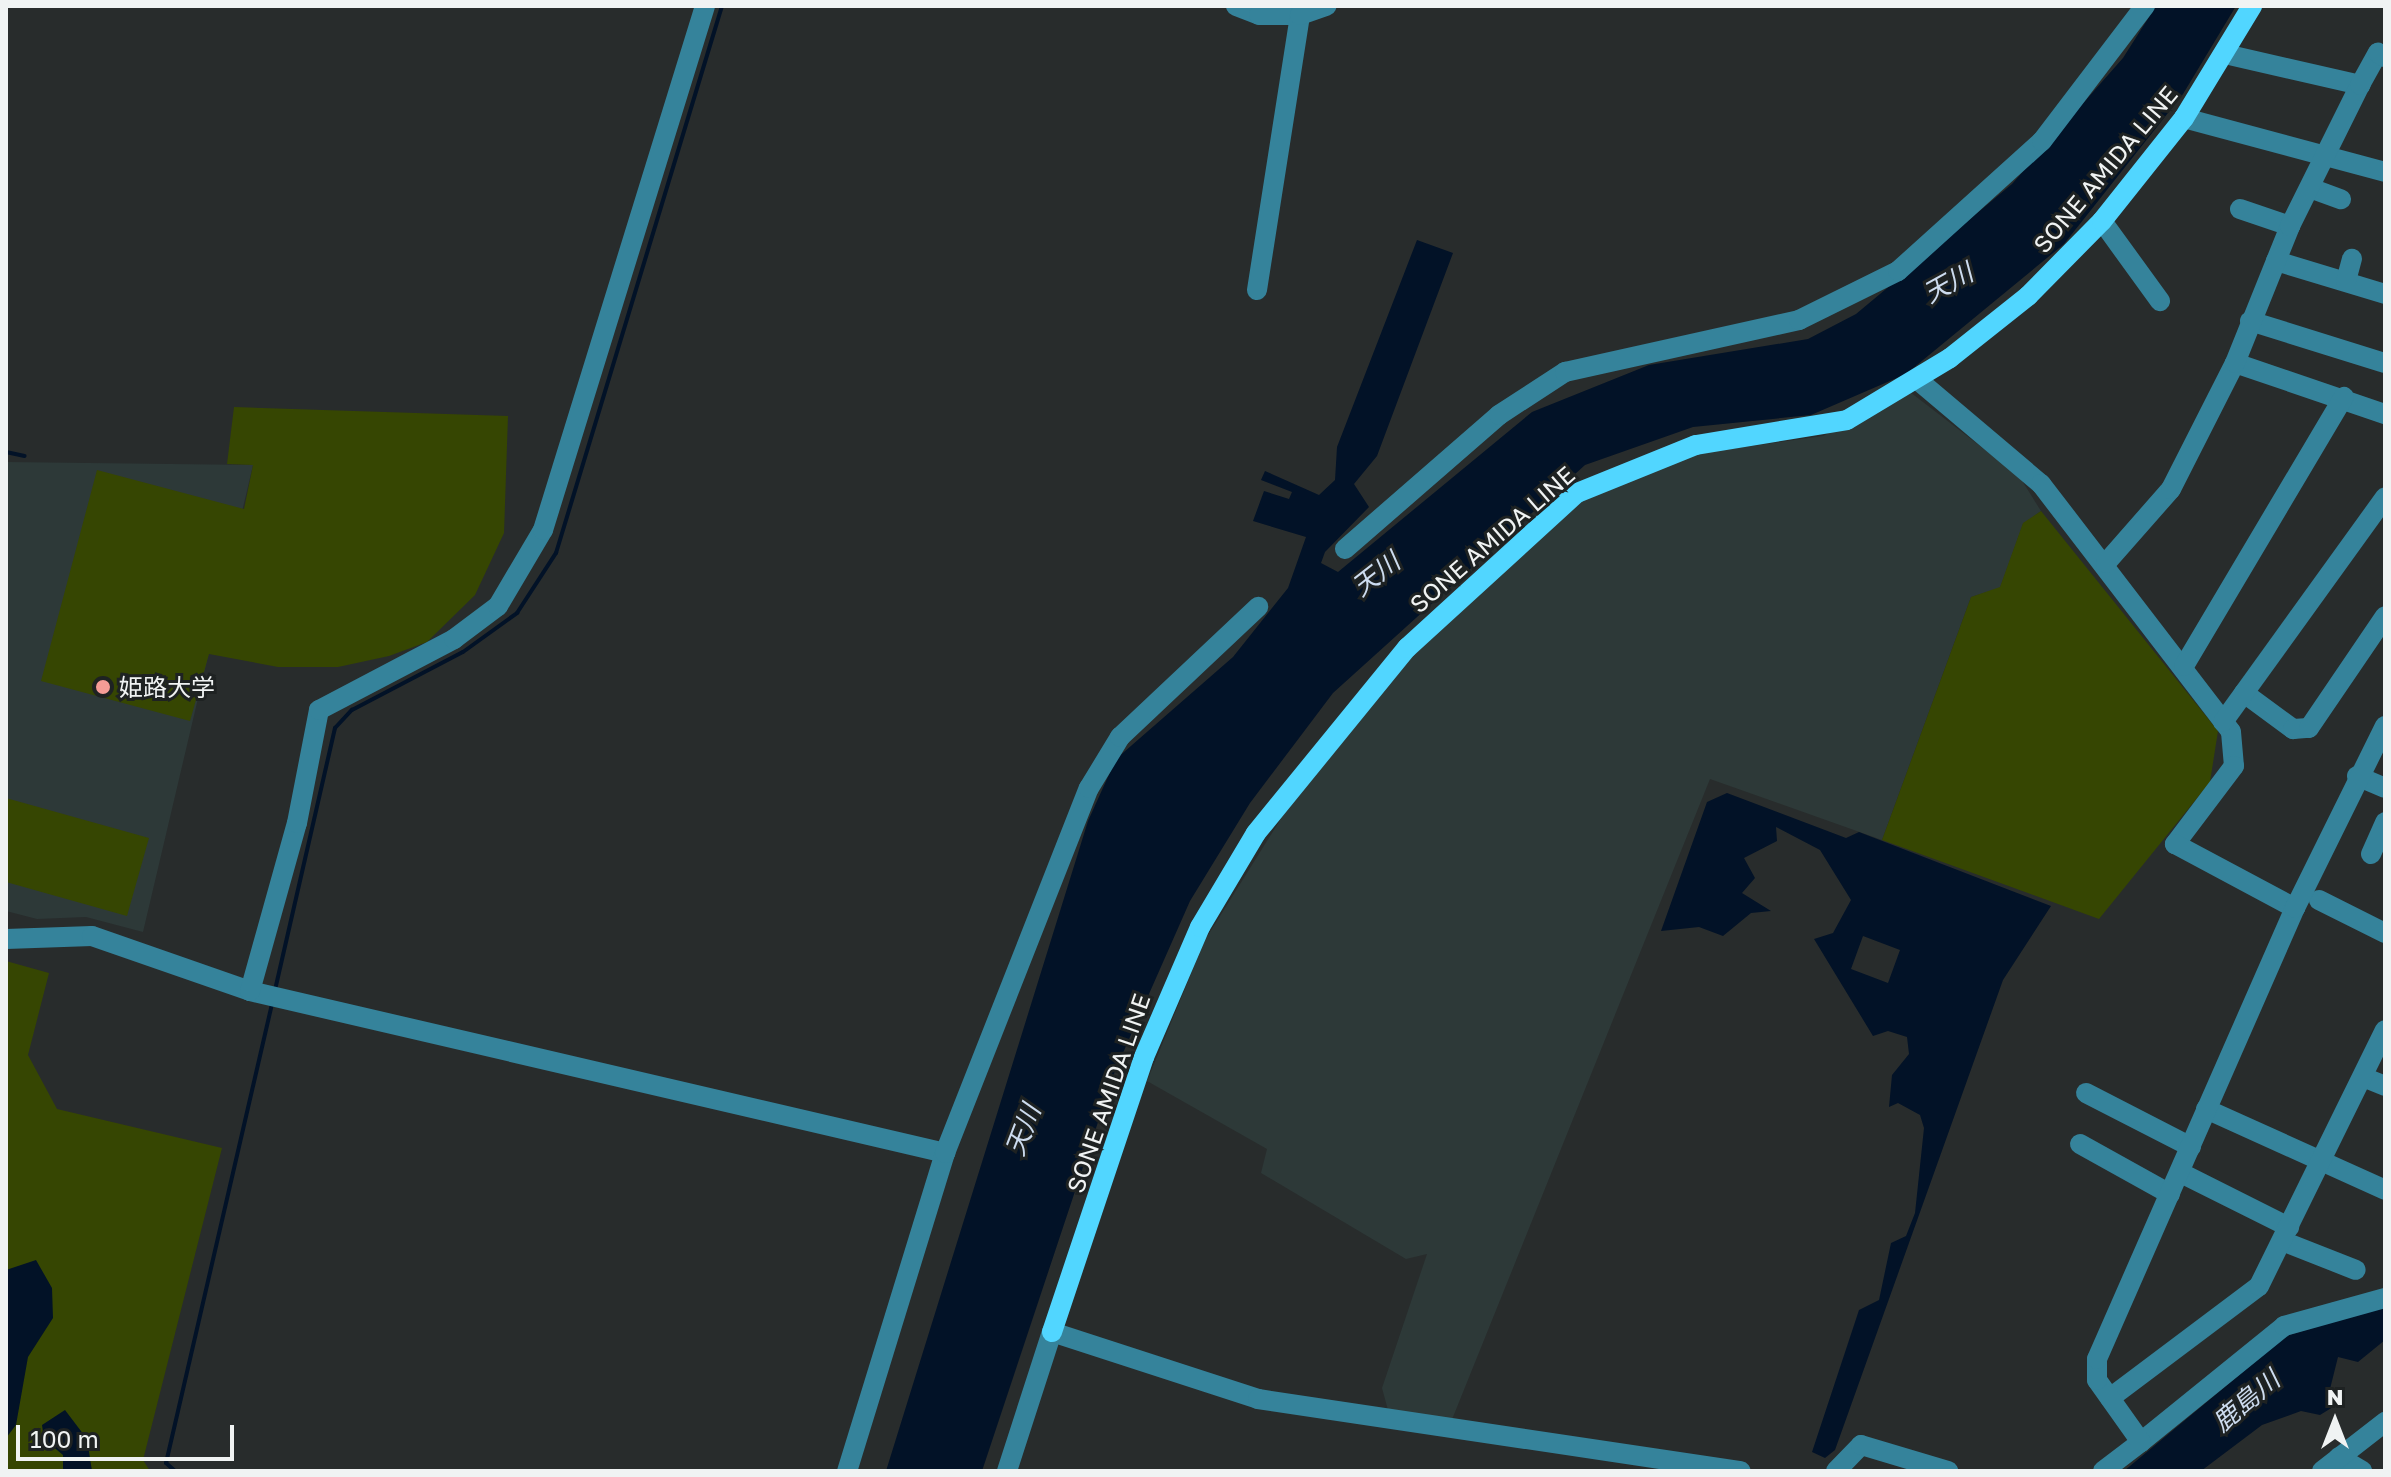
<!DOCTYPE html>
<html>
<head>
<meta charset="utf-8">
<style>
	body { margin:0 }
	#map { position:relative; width:2391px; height:1477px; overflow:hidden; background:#282c2c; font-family:"Golos Text","Noto Sans JP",sans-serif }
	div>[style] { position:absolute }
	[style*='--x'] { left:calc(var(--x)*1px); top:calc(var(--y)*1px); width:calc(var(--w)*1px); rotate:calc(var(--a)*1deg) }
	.built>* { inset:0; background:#2d3938 }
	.green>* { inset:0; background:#364602 }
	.water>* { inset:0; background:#021227 }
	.stream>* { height:4px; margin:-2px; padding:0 2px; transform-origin:2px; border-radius:2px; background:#021227 }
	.minor>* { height:20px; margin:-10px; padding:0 10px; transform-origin:10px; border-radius:10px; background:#35839b }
	.major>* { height:20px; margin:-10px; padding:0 10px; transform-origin:10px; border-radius:10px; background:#51d6ff }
	.dots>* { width:22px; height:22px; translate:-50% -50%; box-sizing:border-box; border:4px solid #1e2222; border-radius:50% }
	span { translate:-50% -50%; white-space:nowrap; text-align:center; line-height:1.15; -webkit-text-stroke:6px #1e2222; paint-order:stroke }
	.street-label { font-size:24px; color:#f0f3f3 }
	.poi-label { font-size:24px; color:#f0f3f3 }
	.left { translate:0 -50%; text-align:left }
	.water-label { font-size:26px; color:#cddcef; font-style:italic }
	.frame { position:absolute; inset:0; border:8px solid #f0f3f3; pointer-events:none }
	.north { position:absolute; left:2295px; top:1381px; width:80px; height:80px; -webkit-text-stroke:6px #1e2222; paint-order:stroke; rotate:0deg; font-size:22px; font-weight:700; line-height:32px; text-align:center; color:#f0f3f3 }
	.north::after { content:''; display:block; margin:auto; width:28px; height:36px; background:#f0f3f3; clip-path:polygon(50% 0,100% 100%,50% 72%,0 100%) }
	.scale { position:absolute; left:16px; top:1425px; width:218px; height:36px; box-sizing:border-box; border:4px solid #f0f3f3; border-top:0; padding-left:10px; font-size:24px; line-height:28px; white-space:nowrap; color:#f0f3f3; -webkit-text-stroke:6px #1e2222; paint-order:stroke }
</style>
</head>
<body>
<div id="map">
	<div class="built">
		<i style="clip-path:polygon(1910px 392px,2019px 476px,2041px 511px,2023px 524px,2000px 588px,1971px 597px,1882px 840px,1710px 779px,1451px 1422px,1388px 1410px,1382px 1388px,1427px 1254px,1406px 1259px,1261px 1173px,1267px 1149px,1147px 1081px,1205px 940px,1307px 777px,1391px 676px,1576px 506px,1601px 487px,1688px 455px,1823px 436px)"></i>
		<i style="clip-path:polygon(6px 462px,253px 465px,143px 932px,86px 917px,37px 919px,6px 911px)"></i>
	</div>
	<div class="green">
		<i style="clip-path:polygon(234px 407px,508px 416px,504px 533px,475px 595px,427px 642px,389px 656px,338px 667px,278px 667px,209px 654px,190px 721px,41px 681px,97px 470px,244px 509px,253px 465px,227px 464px)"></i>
		<i style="clip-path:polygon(2041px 511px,2218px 731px,2210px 782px,2099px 919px,1882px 840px,1971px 597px,2000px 587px,2023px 523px)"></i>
		<i style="clip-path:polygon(6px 798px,149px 838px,127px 916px,6px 882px)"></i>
		<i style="clip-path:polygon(6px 961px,49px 973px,28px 1055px,57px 1109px,222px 1148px,143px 1460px,150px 1471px,6px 1471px)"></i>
	</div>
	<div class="water">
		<i style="clip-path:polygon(2156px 6px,2236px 6px,2183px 94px,2064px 244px,1906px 374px,1811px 415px,1693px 427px,1585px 465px,1333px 693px,1250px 803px,1190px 901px,1115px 1071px,982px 1471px,886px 1471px,1088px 821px,1116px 759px,1233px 657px,1288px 588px,1306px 537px,1253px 521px,1264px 491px,1289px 499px,1292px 492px,1261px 480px,1265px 471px,1319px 495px,1335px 480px,1337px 447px,1417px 240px,1453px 253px,1377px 456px,1354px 484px,1369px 507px,1325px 552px,1321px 563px,1338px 572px,1532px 412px,1649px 365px,1808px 339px,1856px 314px,2012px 184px,2123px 58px)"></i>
		<i style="clip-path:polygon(evenodd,1727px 793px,1846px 838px,1859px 832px,2051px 906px,2003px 980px,1835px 1450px,1825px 1458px,1812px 1452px,1859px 1310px,1879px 1300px,1891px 1243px,1906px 1236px,1915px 1213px,1924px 1128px,1920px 1115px,1898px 1103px,1889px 1107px,1892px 1075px,1909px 1054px,1907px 1037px,1888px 1031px,1873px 1036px,1814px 939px,1833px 933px,1851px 900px,1820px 850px,1776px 827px,1777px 841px,1744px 858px,1755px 878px,1742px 893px,1771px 911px,1751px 913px,1723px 936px,1699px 927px,1661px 931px,1707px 802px,1727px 793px,1863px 936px,1900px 950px,1888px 983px,1851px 969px,1863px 936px)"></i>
		<i style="clip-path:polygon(36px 1260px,52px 1288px,53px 1318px,28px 1357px,16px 1425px,6px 1438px,6px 1270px)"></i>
		<i style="clip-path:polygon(2385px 1306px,2385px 1340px,2358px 1362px,2338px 1357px,2330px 1389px,2341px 1402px,2320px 1415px,2301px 1411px,2262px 1425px,2201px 1471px,2124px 1471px,2286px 1336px)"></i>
		<i style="clip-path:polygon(65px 1410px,87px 1439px,92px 1471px,63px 1471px,63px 1455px,44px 1439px,42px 1425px)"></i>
	</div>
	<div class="stream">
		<i style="--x:6;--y:452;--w:19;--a:12"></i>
		<i style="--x:275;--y:990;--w:269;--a:-77.1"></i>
		<i style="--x:335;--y:728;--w:25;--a:-47"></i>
		<i style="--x:352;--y:710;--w:125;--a:-27.6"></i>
		<i style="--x:463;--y:652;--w:67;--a:-35.8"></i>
		<i style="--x:517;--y:613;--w:72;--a:-57"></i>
		<i style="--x:556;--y:553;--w:572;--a:-73.12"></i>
		<i style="--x:175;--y:1471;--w:12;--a:-138"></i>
		<i style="--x:166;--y:1463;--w:472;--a:-77"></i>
	</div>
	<div class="minor">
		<i style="--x:1236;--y:6;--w:25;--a:21"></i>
		<i style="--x:1259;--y:15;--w:41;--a:0"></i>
		<i style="--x:1300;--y:15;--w:9;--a:-72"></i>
		<i style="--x:2225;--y:54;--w:139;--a:12.9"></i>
		<i style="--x:2184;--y:118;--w:208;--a:15"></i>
		<i style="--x:2310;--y:188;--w:33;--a:20"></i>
		<i style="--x:2240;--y:209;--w:53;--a:18.8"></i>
		<i style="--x:2102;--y:221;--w:99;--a:54.1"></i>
		<i style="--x:2276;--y:261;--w:114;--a:16.8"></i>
		<i style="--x:2346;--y:281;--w:23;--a:-75"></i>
		<i style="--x:1257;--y:290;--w:278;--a:-81.1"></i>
		<i style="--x:1300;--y:15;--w:28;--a:-19"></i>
		<i style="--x:2250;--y:321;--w:141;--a:17.3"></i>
		<i style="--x:2235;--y:363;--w:158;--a:18.8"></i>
		<i style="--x:1919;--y:381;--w:160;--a:40.2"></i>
		<i style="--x:2041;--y:484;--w:312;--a:52.5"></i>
		<i style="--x:2231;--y:732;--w:34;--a:85"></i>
		<i style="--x:2234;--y:766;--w:98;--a:127.1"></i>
		<i style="--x:2175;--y:844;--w:136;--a:28.1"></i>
		<i style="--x:1345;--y:549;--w:204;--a:-41"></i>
		<i style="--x:1499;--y:415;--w:79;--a:-33.1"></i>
		<i style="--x:1565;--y:372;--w:240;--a:-12.5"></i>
		<i style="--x:1799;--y:320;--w:110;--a:-26.3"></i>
		<i style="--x:1898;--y:271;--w:194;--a:-42.1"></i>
		<i style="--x:2042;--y:141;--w:170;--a:-52.7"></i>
		<i style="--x:2106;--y:563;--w:98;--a:-48.7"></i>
		<i style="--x:2171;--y:489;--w:141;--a:-63.1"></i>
		<i style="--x:2235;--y:363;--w:148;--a:-68.1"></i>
		<i style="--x:2290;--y:226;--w:157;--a:-63.6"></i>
		<i style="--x:2360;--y:85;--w:37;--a:-61"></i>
		<i style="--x:2378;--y:53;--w:8;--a:30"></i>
		<i style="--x:2184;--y:666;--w:313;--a:-59.3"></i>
		<i style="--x:2244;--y:693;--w:61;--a:36.3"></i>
		<i style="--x:2293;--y:729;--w:16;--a:-4"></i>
		<i style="--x:2309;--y:728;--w:135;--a:-55.8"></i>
		<i style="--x:2223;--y:722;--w:277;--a:-54.2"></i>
		<i style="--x:2357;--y:776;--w:30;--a:23"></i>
		<i style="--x:2371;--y:854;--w:35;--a:-66"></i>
		<i style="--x:2319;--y:900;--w:74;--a:26.6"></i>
		<i style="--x:6;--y:939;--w:86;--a:-2"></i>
		<i style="--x:92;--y:936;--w:167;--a:19.2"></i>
		<i style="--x:250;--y:991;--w:714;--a:13.12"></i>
		<i style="--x:945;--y:1153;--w:333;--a:107.1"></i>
		<i style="--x:250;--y:991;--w:174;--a:-74.4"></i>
		<i style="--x:297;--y:823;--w:115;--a:-79"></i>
		<i style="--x:319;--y:710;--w:153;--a:-27.7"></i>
		<i style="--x:454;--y:639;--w:55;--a:-36.9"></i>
		<i style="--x:498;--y:606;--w:88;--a:-59.4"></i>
		<i style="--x:543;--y:530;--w:548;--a:-72.82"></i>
		<i style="--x:2363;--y:1077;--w:24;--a:22"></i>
		<i style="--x:2086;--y:1093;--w:118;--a:27.2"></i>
		<i style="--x:2206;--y:1109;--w:196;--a:24.3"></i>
		<i style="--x:2080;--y:1144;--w:103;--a:29.1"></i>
		<i style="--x:945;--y:1153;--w:392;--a:-68.5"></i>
		<i style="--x:1089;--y:788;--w:60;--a:-58.7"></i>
		<i style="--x:1120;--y:737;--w:190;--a:-43.3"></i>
		<i style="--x:2181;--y:1173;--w:121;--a:26.6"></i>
		<i style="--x:2282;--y:1241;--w:79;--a:21.4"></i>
		<i style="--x:2110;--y:1398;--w:186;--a:-36.9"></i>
		<i style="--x:2259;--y:1286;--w:285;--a:-63.8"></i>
		<i style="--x:2141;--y:1442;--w:184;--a:-39"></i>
		<i style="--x:2284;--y:1326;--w:105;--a:-15.5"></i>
		<i style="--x:2339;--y:1457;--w:27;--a:31"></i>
		<i style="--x:1007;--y:1471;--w:146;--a:-72.1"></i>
		<i style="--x:1052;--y:1332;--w:217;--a:18"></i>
		<i style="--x:1258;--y:1399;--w:488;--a:8.5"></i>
		<i style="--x:1836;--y:1471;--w:36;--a:-46"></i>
		<i style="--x:1861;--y:1445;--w:91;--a:16.6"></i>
		<i style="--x:2103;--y:1471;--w:48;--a:-37.3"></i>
		<i style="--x:2141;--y:1442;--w:76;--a:-125.4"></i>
		<i style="--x:2097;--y:1380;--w:21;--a:-90"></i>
		<i style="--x:2097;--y:1359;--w:493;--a:-66.3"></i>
		<i style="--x:2295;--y:908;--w:203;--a:-63.7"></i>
		<i style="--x:2322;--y:1471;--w:80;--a:-37.9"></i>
	</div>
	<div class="major">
		<i style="--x:1052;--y:1332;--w:290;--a:-71.5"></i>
		<i style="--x:1144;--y:1057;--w:142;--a:-66.7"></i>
		<i style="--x:1200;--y:927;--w:109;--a:-59.2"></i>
		<i style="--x:1256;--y:833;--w:239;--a:-50.8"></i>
		<i style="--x:1407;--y:648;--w:230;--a:-42.4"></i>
		<i style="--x:1577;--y:493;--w:128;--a:-22"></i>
		<i style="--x:1696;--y:445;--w:153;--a:-9.4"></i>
		<i style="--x:1847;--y:420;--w:120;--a:-31"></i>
		<i style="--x:1950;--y:358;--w:100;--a:-38.5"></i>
		<i style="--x:2028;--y:296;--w:105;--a:-45.4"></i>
		<i style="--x:2102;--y:221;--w:132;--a:-51.5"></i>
		<i style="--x:2184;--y:118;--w:131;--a:-58.7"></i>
	</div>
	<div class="dots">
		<i style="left:103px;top:687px;background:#f59c96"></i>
	</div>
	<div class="street-label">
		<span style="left:2105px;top:169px;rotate:-50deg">SONE AMIDA LINE</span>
		<span style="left:1492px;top:539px;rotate:-41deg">SONE AMIDA LINE</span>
		<span style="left:1108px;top:1093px;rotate:-71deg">SONE AMIDA LINE</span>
	</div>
	<div class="poi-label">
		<span class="left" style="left:119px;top:687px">姫路大学</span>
	</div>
	<div class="water-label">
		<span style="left:1948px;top:283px;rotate:-29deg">天川</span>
		<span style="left:1376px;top:574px;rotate:-38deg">天川</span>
		<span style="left:1023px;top:1130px;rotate:-69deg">天川</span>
		<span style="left:2246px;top:1401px;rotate:-40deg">鹿島川</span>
	</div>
	<div class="frame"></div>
	<div class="north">N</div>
	<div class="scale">100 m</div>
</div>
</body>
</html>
